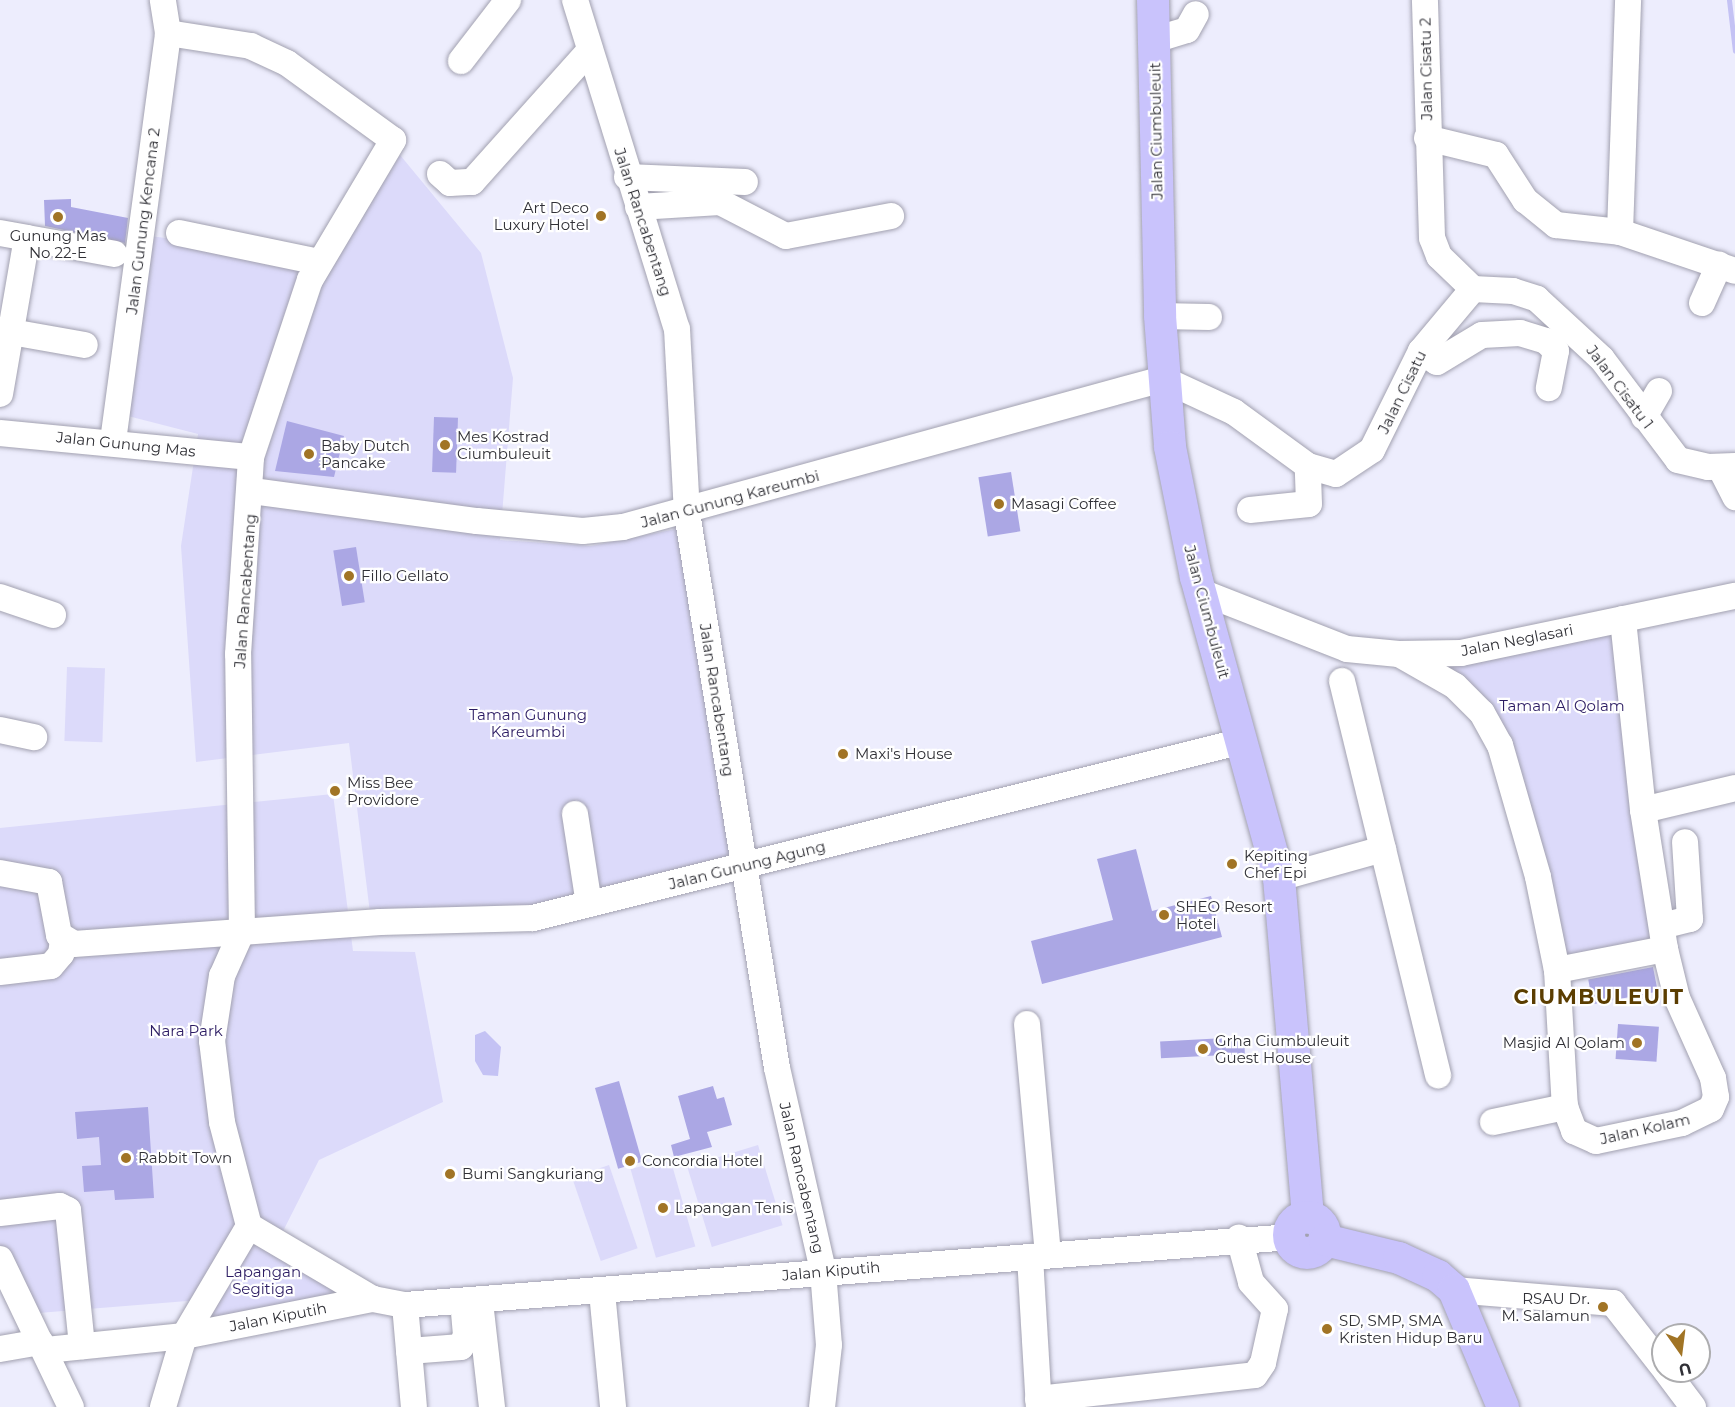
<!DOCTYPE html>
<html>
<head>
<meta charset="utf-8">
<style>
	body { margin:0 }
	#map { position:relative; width:1735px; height:1407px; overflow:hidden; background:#ededfd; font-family:Montserrat,sans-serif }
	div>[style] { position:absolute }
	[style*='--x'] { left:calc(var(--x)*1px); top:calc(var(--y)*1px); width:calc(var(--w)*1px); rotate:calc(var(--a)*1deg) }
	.green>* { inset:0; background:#dcdafa; transform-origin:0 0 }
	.water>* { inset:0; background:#c4c2f4 }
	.stream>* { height:5px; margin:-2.5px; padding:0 2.5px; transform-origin:2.5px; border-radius:2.5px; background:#c4c2f4 }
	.building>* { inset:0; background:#aba7e4; transform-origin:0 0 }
	.roads { filter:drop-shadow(0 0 2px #a2a1b0) drop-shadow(0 0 2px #a2a1b0) }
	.minor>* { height:26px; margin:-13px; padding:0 13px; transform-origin:13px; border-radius:13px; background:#fff }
	.major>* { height:32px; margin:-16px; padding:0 16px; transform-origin:16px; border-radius:16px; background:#c9c3fc }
	.major>.ring { margin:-16px; padding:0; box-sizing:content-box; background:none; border:32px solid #c9c3fc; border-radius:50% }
	.dots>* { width:16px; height:16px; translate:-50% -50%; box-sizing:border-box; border:3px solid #fff; border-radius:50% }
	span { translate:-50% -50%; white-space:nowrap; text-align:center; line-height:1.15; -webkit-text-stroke:4.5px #fff; paint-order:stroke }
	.street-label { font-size:15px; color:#313137 }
	.poi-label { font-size:15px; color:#313137 }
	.right { translate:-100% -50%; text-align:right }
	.left { translate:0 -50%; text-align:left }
	.park-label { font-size:15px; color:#2c1c63 }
	.district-label { font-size:21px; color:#5b3d01; font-weight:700; letter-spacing:1.5px }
	.north { position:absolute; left:1651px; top:1323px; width:60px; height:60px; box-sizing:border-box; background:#fff; border:2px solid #adadaf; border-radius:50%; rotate:166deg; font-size:16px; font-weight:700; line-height:24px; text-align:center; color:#313137 }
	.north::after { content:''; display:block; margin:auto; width:21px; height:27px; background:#a17425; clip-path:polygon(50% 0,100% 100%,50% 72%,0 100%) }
</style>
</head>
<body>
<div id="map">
	<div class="green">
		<i style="clip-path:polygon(400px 155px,481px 253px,513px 378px,500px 540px,591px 546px,676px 529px,734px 858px,533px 906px,370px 913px,349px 743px,196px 762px,181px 546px,198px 434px,124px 415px,150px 236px,335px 260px)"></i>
		<i style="clip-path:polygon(1623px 619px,1665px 949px,1557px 970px,1482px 713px,1399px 654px)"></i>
		<i style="left:67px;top:667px;width:38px;height:74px;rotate:2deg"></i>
		<i style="clip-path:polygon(333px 794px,353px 951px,415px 952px,443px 1102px,319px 1160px,275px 1247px,359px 1297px,197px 1327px,212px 1299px,26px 1314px,0 1244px,0 828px)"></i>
		<i style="left:758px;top:1145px;width:84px;height:74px;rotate:73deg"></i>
		<i style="left:670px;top:1158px;width:92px;height:41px;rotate:74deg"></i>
		<i style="left:609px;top:1165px;width:88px;height:39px;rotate:71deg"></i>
	</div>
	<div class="water">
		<i style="clip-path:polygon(485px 1031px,501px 1047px,498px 1076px,483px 1075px,475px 1061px,475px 1035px)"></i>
	</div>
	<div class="stream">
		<i style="--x:1729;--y:0;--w:51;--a:83.3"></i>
	</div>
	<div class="building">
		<i style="clip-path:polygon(71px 199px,71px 207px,128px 218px,125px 243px,45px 226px,44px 200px)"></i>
		<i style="left:434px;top:417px;width:24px;height:55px;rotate:2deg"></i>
		<i style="clip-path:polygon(287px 421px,344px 436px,334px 477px,275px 471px)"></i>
		<i style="left:1011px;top:472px;width:60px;height:33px;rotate:81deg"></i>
		<i style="left:356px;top:547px;width:56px;height:23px;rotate:81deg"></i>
		<i style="clip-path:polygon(1136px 849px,1152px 911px,1211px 896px,1222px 937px,1042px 984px,1031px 941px,1113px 920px,1097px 859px)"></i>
		<i style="left:1653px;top:967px;width:25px;height:66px;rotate:79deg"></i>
		<i style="left:1618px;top:1024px;width:41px;height:35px;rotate:4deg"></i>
		<i style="left:1244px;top:1037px;width:17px;height:84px;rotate:87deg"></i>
		<i style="left:619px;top:1081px;width:84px;height:25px;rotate:74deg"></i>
		<i style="clip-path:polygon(713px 1086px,717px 1099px,724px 1097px,732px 1125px,707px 1132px,712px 1147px,674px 1157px,671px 1145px,690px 1139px,678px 1096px)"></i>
		<i style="clip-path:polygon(148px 1107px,154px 1198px,115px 1200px,114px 1190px,84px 1192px,82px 1166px,101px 1165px,99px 1137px,77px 1139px,75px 1112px)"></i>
	</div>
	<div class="roads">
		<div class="minor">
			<i style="--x:575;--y:0;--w:344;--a:72.8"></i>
			<i style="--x:677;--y:329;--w:184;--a:86.9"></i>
			<i style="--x:687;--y:513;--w:562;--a:80.79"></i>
			<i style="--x:777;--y:1068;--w:208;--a:77.2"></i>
			<i style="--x:823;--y:1271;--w:74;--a:85.4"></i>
			<i style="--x:829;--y:1345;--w:62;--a:96.4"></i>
			<i style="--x:1154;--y:40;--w:34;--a:-17"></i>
			<i style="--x:1187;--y:30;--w:18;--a:-61"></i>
			<i style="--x:461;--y:61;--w:77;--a:-52.4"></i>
			<i style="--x:1427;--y:138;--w:71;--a:13.8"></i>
			<i style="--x:1496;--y:155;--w:54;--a:57.2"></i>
			<i style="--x:1525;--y:200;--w:40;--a:39"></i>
			<i style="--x:1556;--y:225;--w:64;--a:6.2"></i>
			<i style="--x:1620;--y:232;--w:121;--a:18.7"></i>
			<i style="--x:440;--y:174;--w:13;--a:42"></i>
			<i style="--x:450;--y:183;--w:22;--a:-3"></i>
			<i style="--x:472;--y:182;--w:177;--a:-48.2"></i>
			<i style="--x:627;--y:177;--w:118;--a:2.4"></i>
			<i style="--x:638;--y:207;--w:82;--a:-3.5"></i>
			<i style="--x:720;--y:202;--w:74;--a:27.3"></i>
			<i style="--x:786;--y:236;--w:107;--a:-10.8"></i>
			<i style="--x:1620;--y:232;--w:232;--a:-88"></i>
			<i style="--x:0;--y:233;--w:27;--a:10"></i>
			<i style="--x:179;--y:233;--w:143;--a:11.7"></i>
			<i style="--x:1473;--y:289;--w:40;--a:2.9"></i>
			<i style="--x:1513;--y:291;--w:25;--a:18"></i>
			<i style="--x:1537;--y:299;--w:88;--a:42.7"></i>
			<i style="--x:1602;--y:359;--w:126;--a:53"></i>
			<i style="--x:1678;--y:460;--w:31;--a:13"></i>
			<i style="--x:1708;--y:467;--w:27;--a:-2"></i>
			<i style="--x:1702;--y:303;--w:42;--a:-65.9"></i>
			<i style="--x:1160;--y:316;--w:49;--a:1.2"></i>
			<i style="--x:0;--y:330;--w:86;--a:10"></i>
			<i style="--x:1421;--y:351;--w:19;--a:35"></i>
			<i style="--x:1437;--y:362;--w:52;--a:-31"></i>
			<i style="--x:1482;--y:335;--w:38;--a:-3"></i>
			<i style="--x:1520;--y:333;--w:27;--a:17"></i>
			<i style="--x:1546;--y:341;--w:14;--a:45"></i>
			<i style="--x:1556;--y:351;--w:38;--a:101"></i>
			<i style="--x:0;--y:394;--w:158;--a:-80.2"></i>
			<i style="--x:27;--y:238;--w:89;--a:10.3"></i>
			<i style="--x:1644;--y:417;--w:30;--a:-60"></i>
			<i style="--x:0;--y:433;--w:252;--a:5.5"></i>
			<i style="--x:113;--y:441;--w:412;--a:-82.3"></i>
			<i style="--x:168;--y:33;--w:33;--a:-99"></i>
			<i style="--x:1720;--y:467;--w:34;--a:63"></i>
			<i style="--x:252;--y:491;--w:227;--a:7.6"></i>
			<i style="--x:477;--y:521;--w:106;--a:5.4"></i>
			<i style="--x:583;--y:531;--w:40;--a:-5.7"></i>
			<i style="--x:623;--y:527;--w:560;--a:-15.33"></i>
			<i style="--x:1163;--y:379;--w:78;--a:24.9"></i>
			<i style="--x:1234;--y:412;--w:92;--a:36.1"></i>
			<i style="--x:1308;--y:466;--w:29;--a:16"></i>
			<i style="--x:1336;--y:474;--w:43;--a:-33.7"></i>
			<i style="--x:1372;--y:450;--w:110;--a:-63.7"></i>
			<i style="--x:1421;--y:351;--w:81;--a:-50"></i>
			<i style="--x:1473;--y:289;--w:47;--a:-135.9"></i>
			<i style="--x:1439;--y:256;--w:19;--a:-111"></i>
			<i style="--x:1432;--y:238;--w:238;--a:-91.7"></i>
			<i style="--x:1250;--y:510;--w:59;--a:-5.8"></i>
			<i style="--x:1309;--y:504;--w:38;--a:-92"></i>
			<i style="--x:1199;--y:591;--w:159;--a:21.4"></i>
			<i style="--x:1347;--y:649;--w:52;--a:5.5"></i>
			<i style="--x:1399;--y:654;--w:62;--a:-0.9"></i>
			<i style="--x:1461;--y:653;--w:280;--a:-11.8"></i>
			<i style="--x:0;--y:597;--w:56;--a:18.8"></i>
			<i style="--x:1399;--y:654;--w:64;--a:29.7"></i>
			<i style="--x:1455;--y:686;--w:38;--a:45"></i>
			<i style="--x:1482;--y:713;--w:37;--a:61"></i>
			<i style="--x:1500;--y:745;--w:137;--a:73.9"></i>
			<i style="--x:1538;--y:877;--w:95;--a:78.5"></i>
			<i style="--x:1557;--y:970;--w:137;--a:86.7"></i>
			<i style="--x:1565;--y:1107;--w:26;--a:69"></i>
			<i style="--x:1574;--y:1131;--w:24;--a:24"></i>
			<i style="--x:1596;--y:1141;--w:88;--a:-11.8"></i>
			<i style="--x:1682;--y:1123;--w:32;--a:-26"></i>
			<i style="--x:1711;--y:1109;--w:13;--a:-67"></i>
			<i style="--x:1716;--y:1097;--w:19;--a:-99"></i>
			<i style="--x:1713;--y:1078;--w:88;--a:-114.2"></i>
			<i style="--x:1677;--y:998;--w:50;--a:-103.8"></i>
			<i style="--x:1665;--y:949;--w:141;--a:-99"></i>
			<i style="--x:1643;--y:810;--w:192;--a:-96"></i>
			<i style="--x:1342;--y:681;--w:406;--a:76.3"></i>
			<i style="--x:0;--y:730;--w:35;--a:12"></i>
			<i style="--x:1643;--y:810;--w:95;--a:-13.4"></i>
			<i style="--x:575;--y:814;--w:91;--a:81.2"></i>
			<i style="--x:0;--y:873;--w:50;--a:10.4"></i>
			<i style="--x:49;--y:882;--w:54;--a:79.3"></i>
			<i style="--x:59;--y:935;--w:17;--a:31"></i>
			<i style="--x:74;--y:944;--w:307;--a:-4.1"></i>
			<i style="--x:380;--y:922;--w:153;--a:-1.5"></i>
			<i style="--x:533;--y:918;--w:732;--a:-14"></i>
			<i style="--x:1279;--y:878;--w:108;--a:-15.6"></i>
			<i style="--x:1662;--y:926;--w:29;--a:-14"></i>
			<i style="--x:1690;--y:919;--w:77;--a:-93.7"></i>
			<i style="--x:1557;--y:970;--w:110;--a:-11"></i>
			<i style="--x:0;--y:972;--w:51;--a:-6.7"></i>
			<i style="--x:51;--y:966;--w:16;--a:-50"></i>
			<i style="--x:61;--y:954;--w:14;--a:-82"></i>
			<i style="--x:1027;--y:1024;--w:232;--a:84.8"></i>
			<i style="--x:1493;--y:1122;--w:74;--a:-11.8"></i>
			<i style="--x:0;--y:1213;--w:60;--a:-6.7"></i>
			<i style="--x:60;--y:1206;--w:9;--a:27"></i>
			<i style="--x:68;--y:1210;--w:137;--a:84.1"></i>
			<i style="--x:249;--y:1226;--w:144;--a:30.5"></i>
			<i style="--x:373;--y:1299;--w:33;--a:11"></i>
			<i style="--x:405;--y:1305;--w:888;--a:-4.39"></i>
			<i style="--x:1030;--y:1257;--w:150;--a:86.6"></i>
			<i style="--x:0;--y:1259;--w:164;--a:64.4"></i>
			<i style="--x:1454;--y:1290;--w:160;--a:4.7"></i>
			<i style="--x:1613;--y:1303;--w:81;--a:52"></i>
			<i style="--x:602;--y:1292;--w:116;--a:84.5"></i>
			<i style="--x:480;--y:1302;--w:106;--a:83.5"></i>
			<i style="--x:405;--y:1305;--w:102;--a:85"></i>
			<i style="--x:0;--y:1349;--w:41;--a:-9.9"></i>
			<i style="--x:46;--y:1350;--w:139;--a:-5.8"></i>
			<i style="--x:184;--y:1336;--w:193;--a:-11.1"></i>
			<i style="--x:409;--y:1351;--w:52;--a:-4.4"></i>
			<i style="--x:461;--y:1347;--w:13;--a:-67"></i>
			<i style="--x:466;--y:1335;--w:32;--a:-95"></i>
			<i style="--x:1666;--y:1371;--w:45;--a:53.1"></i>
			<i style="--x:1038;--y:1399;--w:218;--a:-6.3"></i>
			<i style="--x:1255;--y:1375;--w:14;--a:-56"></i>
			<i style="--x:1263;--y:1363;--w:55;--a:-77.5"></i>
			<i style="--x:1275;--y:1309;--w:36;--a:-132"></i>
			<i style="--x:1251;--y:1282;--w:46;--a:-105.3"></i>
			<i style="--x:163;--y:1407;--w:74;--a:-73.5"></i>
			<i style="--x:184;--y:1336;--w:128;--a:-59.4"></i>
			<i style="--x:249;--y:1226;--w:107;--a:-104.6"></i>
			<i style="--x:222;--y:1122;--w:82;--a:-97"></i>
			<i style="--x:212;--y:1041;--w:66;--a:-81.3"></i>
			<i style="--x:222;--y:976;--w:49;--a:-66"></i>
			<i style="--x:242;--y:931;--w:277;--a:-90.8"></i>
			<i style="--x:238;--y:654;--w:197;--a:-86.2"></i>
			<i style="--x:251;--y:457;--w:187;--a:-71.6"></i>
			<i style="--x:310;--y:280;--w:163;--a:-59.3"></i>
			<i style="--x:393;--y:140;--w:131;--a:-144"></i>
			<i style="--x:287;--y:63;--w:40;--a:-155"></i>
			<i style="--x:251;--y:46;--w:84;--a:-171.1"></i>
		</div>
		<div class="major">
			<i style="--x:1153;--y:0;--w:316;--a:88.7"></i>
			<i style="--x:1160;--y:316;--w:131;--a:85.6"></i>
			<i style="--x:1170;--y:447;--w:133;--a:78.7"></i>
			<i style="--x:1196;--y:577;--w:312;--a:74.6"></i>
			<i style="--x:1279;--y:878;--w:341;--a:85.1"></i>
			<i class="ring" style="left:1289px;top:1217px;width:4px;height:4px"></i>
			<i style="--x:1325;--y:1240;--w:76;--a:13.7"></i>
			<i style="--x:1399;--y:1258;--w:43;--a:24.8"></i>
			<i style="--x:1438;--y:1276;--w:21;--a:41"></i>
			<i style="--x:1454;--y:1290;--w:127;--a:67.3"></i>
		</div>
	</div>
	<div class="dots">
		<i style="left:601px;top:216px;background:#a17425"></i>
		<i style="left:58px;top:217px;background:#a17425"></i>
		<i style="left:445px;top:445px;background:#a17425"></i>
		<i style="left:309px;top:454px;background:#a17425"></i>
		<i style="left:999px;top:504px;background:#a17425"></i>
		<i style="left:349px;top:576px;background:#a17425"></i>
		<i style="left:843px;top:754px;background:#a17425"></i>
		<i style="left:335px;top:791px;background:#a17425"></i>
		<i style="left:1232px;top:864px;background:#a17425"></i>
		<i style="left:1164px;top:915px;background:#a17425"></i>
		<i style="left:1637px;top:1043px;background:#a17425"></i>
		<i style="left:1203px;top:1049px;background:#a17425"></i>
		<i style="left:126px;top:1158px;background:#a17425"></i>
		<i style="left:630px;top:1161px;background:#a17425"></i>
		<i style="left:450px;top:1174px;background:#a17425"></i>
		<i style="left:663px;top:1208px;background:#a17425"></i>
		<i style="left:1603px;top:1307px;background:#a17425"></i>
		<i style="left:1327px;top:1329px;background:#a17425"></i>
	</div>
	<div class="street-label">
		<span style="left:1426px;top:69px;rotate:-91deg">Jalan Cisatu 2</span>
		<span style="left:1156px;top:131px;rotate:-91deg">Jalan Ciumbuleuit</span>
		<span style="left:143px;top:221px;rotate:-83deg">Jalan Gunung Kencana 2</span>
		<span style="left:643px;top:222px;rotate:72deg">Jalan Rancabentang</span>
		<span style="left:1620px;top:387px;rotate:53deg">Jalan Cisatu 1</span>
		<span style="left:1402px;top:392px;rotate:-64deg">Jalan Cisatu</span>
		<span style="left:126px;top:444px;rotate:6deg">Jalan Gunung Mas</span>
		<span style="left:730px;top:499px;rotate:-15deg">Jalan Gunung Kareumbi</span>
		<span style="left:245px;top:591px;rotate:-86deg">Jalan Rancabentang</span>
		<span style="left:1207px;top:612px;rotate:75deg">Jalan Ciumbuleuit</span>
		<span style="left:1517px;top:640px;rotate:-11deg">Jalan Neglasari</span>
		<span style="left:717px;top:700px;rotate:81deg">Jalan Rancabentang</span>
		<span style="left:747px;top:865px;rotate:-14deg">Jalan Gunung Agung</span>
		<span style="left:1645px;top:1129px;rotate:-13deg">Jalan Kolam</span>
		<span style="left:802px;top:1178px;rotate:77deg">Jalan Rancabentang</span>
		<span style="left:831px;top:1271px;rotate:-5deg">Jalan Kiputih</span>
		<span style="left:278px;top:1317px;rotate:-11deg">Jalan Kiputih</span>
	</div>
	<div class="poi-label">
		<span class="right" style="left:589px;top:216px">Art Deco<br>Luxury Hotel</span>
		<span style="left:58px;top:244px">Gunung Mas<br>No 22-E</span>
		<span class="left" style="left:457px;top:445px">Mes Kostrad<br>Ciumbuleuit</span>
		<span class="left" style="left:321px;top:454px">Baby Dutch<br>Pancake</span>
		<span class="left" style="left:1011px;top:504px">Masagi Coffee</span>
		<span class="left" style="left:361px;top:576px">Fillo Gellato</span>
		<span class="left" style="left:855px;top:754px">Maxi's House</span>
		<span class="left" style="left:347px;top:791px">Miss Bee<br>Providore</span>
		<span class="left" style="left:1244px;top:864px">Kepiting<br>Chef Epi</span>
		<span class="left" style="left:1176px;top:915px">SHEO Resort<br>Hotel</span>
		<span class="left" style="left:1215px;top:1049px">Grha Ciumbuleuit<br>Guest House</span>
		<span class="right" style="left:1625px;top:1043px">Masjid Al Qolam</span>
		<span class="left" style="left:138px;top:1158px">Rabbit Town</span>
		<span class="left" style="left:642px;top:1161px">Concordia Hotel</span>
		<span class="left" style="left:462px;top:1174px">Bumi Sangkuriang</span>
		<span class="left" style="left:675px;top:1208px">Lapangan Tenis</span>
		<span class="right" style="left:1590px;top:1307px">RSAU Dr.<br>M. Salamun</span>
		<span class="left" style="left:1339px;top:1329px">SD, SMP, SMA<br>Kristen Hidup Baru</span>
	</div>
	<div class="park-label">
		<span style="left:1562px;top:706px">Taman Al Qolam</span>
		<span style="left:528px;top:723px">Taman Gunung<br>Kareumbi</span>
		<span style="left:186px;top:1031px">Nara Park</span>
		<span style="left:263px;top:1280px">Lapangan<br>Segitiga</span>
	</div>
	<div class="district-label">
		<span style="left:1599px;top:997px">CIUMBULEUIT</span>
	</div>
	<div class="north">U</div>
</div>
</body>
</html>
